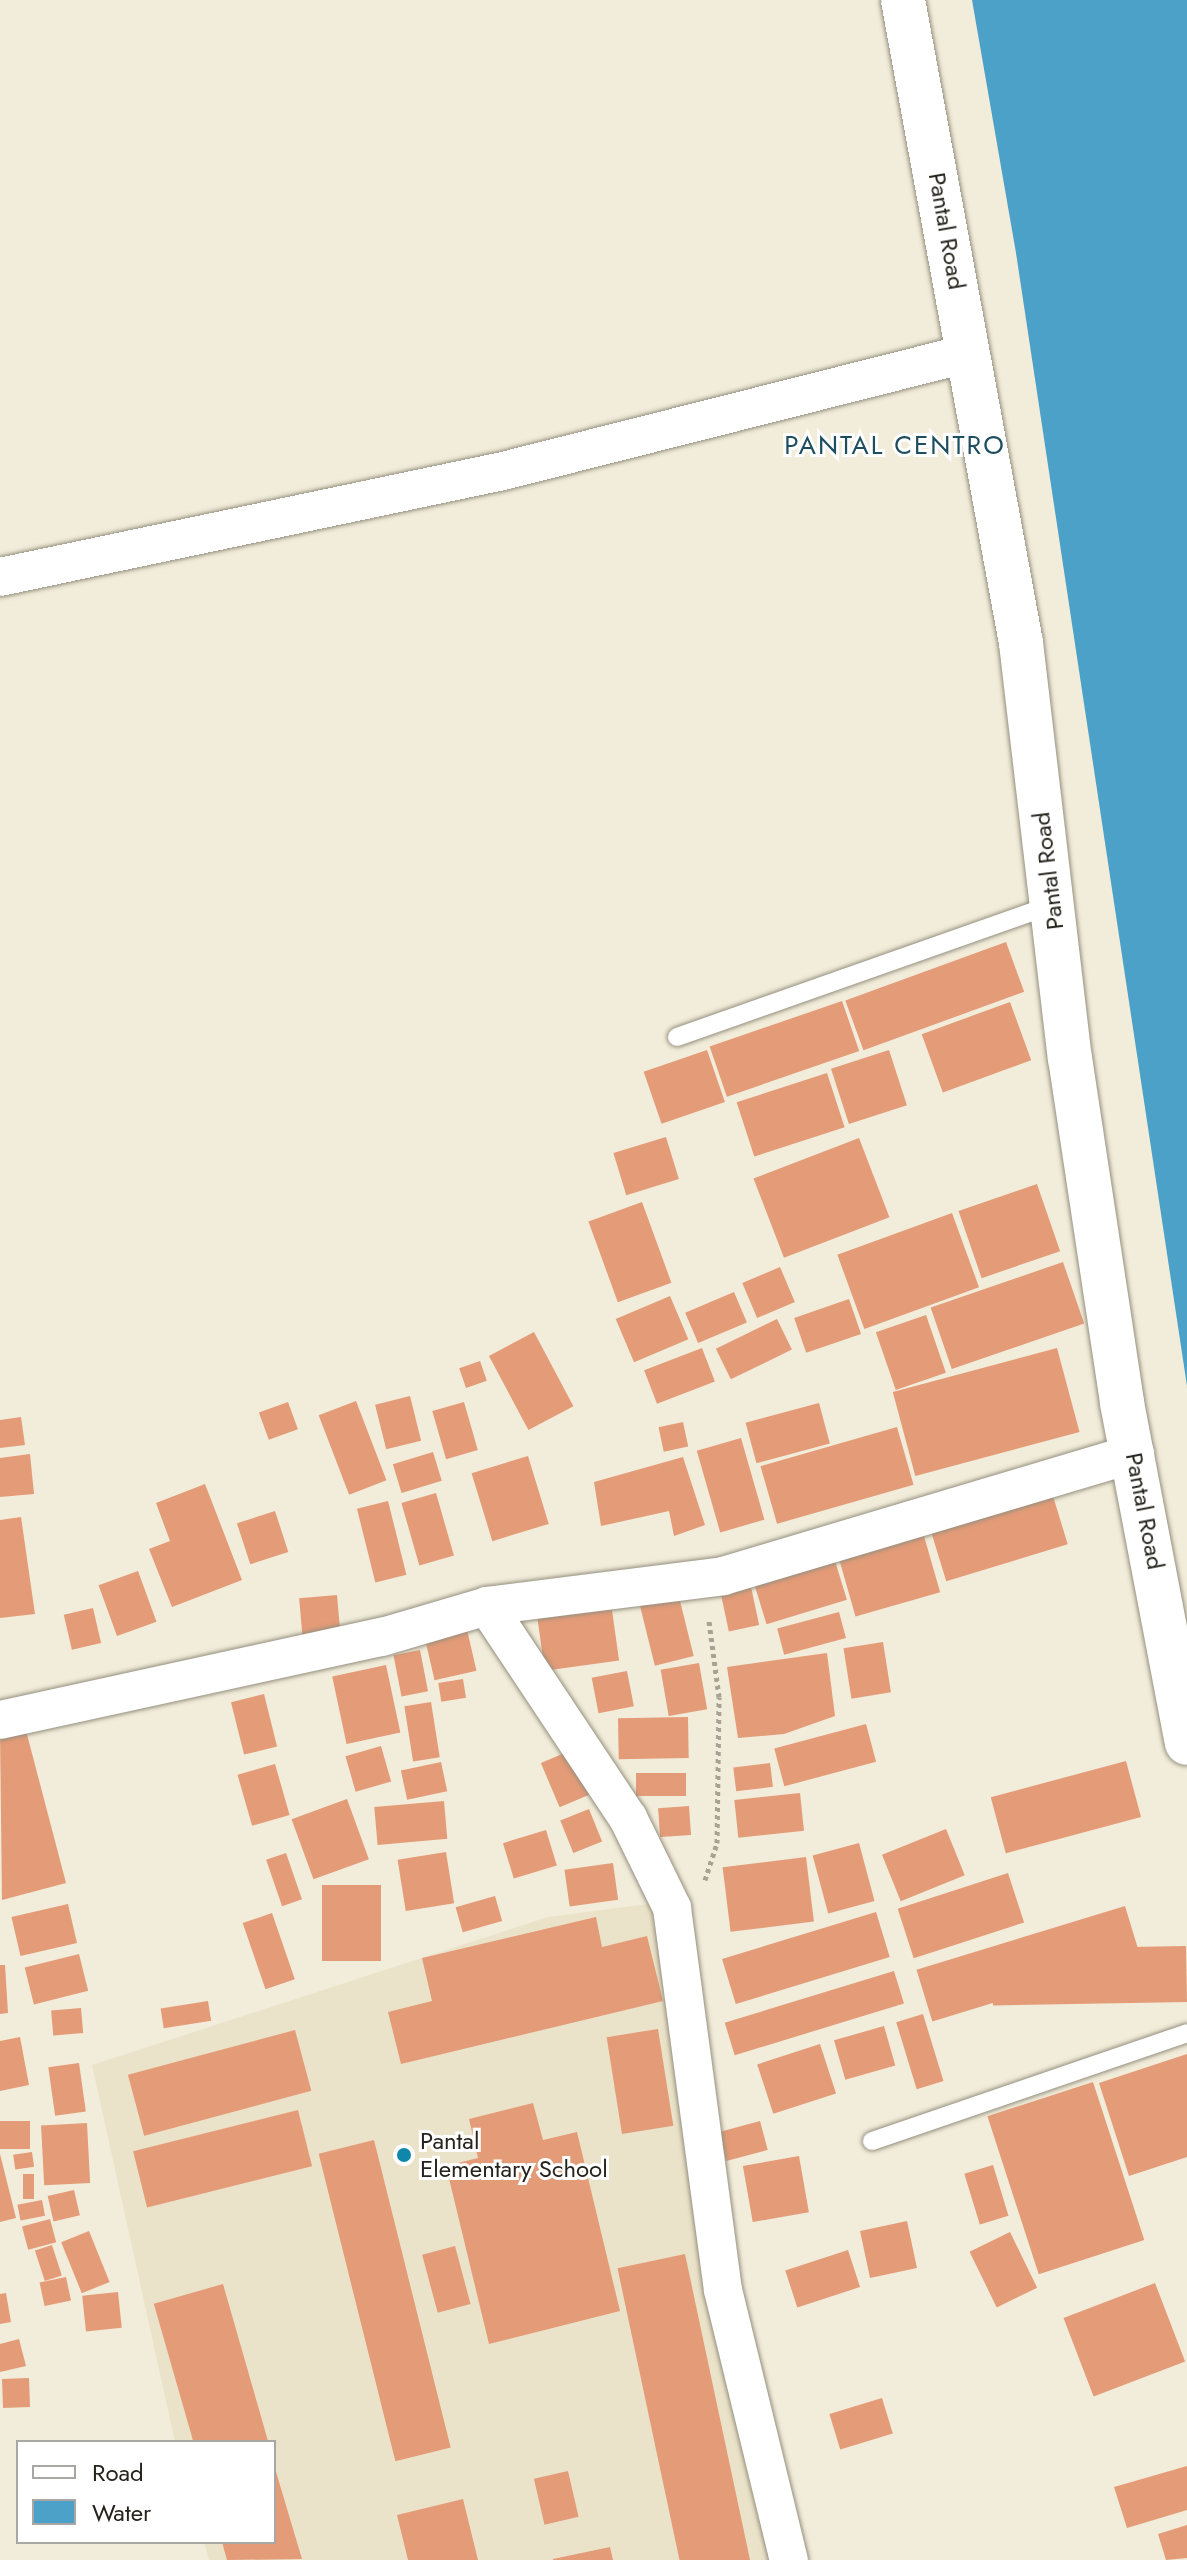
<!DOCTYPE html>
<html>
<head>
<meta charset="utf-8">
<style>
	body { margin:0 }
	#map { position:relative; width:1187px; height:2560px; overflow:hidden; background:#f2ecda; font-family:Jost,sans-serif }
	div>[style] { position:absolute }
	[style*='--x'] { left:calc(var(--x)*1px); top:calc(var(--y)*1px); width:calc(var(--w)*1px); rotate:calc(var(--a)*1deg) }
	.built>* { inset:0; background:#ebe3c9 }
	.water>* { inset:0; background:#4ca1c9 }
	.building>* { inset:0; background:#e49b78; transform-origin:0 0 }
	.path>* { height:5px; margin-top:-2.5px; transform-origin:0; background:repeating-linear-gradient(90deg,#a7a294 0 4px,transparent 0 8px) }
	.roads { filter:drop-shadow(0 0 2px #948f7f) drop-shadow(0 0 2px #948f7f) }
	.lane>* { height:18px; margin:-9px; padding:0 9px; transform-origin:9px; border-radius:9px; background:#fff }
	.street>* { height:38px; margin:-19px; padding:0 19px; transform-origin:19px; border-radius:19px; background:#fff }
	.secondary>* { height:44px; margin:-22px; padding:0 22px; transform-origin:22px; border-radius:22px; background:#fff }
	.dots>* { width:22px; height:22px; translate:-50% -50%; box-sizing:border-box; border:4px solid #fff; border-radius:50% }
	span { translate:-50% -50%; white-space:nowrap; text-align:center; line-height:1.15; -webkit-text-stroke:6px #fff; paint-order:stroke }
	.street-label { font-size:24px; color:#25231c }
	.poi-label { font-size:24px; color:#25231c }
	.left { translate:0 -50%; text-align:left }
	.neighbourhood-label { font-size:26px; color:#1d4e60; letter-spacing:2px }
	.legend { position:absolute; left:16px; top:2440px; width:260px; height:104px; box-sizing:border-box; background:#fff; border:2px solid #a8a7a4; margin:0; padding:10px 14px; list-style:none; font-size:24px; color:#25231c }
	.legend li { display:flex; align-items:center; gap:16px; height:40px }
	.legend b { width:40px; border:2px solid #a8a7a4 }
</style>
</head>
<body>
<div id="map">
	<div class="built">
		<i style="clip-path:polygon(656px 1903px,785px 2560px,209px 2560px,204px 2542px,274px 2542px,274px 2442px,175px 2442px,92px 2065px,548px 1917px)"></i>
	</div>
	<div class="water">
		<i style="clip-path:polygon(972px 0,1187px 0,1187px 1386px,1016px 253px)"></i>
	</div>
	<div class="building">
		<i style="left:1006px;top:942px;width:53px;height:171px;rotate:70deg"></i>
		<i style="left:842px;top:1001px;width:53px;height:140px;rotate:71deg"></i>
		<i style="left:1010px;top:1002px;width:62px;height:94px;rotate:70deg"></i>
		<i style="left:707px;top:1050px;width:55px;height:67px;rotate:71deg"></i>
		<i style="left:889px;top:1050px;width:58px;height:61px;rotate:72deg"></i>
		<i style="left:827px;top:1073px;width:57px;height:95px;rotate:72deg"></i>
		<i style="left:666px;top:1137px;width:44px;height:55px;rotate:73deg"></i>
		<i style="left:859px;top:1138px;width:85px;height:113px;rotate:69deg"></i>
		<i style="left:1037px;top:1184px;width:71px;height:83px;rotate:71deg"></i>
		<i style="left:642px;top:1202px;width:86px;height:57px;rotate:70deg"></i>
		<i style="left:952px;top:1213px;width:79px;height:122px;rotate:70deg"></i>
		<i style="left:1063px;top:1262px;width:65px;height:140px;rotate:71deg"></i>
		<i style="left:780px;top:1267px;width:38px;height:41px;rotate:67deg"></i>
		<i style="left:734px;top:1292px;width:33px;height:53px;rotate:67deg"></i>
		<i style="left:670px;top:1296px;width:47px;height:59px;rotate:67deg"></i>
		<i style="left:849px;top:1299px;width:37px;height:58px;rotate:71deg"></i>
		<i style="left:926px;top:1315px;width:61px;height:53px;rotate:71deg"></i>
		<i style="left:777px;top:1319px;width:34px;height:68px;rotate:64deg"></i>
		<i style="left:534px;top:1332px;width:84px;height:51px;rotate:62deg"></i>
		<i style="left:702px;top:1348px;width:36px;height:62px;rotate:69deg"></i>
		<i style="left:1057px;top:1348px;width:87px;height:170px;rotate:75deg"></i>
		<i style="left:480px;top:1361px;width:21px;height:22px;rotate:71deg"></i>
		<i style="left:410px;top:1396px;width:46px;height:36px;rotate:76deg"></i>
		<i style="left:356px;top:1401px;width:85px;height:40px;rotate:69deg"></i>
		<i style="left:288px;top:1402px;width:29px;height:31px;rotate:70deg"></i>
		<i style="left:464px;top:1402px;width:50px;height:33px;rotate:74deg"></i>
		<i style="left:819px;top:1403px;width:42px;height:76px;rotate:75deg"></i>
		<i style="clip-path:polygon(21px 1417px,25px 1445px,0 1448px,0 1420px)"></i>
		<i style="left:683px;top:1422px;width:25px;height:25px;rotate:78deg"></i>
		<i style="left:897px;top:1427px;width:60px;height:142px;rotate:74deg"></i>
		<i style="left:741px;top:1438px;width:85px;height:46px;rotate:74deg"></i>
		<i style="left:433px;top:1452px;width:30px;height:42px;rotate:73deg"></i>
		<i style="clip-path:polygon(30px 1454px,34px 1494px,0 1497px,0 1458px)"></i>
		<i style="left:528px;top:1456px;width:71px;height:59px;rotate:73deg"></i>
		<i style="clip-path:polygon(683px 1457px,705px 1525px,674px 1536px,669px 1511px,601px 1526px,594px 1482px)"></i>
		<i style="left:1049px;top:1483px;width:64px;height:127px;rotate:73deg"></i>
		<i style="clip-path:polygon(205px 1484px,242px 1580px,172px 1607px,149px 1549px,170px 1541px,156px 1503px)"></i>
		<i style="left:436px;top:1493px;width:65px;height:36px;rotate:74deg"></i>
		<i style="left:388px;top:1501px;width:76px;height:32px;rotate:76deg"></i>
		<i style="left:275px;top:1511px;width:43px;height:40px;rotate:72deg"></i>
		<i style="clip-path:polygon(21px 1517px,35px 1614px,0 1618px,0 1520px)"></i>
		<i style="left:920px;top:1522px;width:73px;height:88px;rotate:74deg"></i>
		<i style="left:832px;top:1551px;width:51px;height:84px;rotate:73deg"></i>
		<i style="left:138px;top:1571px;width:54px;height:42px;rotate:70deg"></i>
		<i style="left:750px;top:1582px;width:44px;height:31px;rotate:78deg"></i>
		<i style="left:677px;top:1589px;width:69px;height:40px;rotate:76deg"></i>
		<i style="left:337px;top:1595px;width:37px;height:38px;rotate:85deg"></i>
		<i style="left:611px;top:1603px;width:58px;height:75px;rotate:82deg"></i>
		<i style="left:93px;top:1608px;width:36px;height:30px;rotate:77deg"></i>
		<i style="left:839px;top:1612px;width:27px;height:64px;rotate:75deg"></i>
		<i style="left:465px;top:1621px;width:51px;height:43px;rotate:77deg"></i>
		<i style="left:883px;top:1642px;width:51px;height:40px;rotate:81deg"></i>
		<i style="left:420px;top:1650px;width:42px;height:27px;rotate:79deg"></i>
		<i style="clip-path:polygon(827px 1653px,835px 1716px,784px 1734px,738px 1738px,727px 1667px)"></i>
		<i style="left:699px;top:1663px;width:47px;height:39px;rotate:80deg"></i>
		<i style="left:386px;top:1665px;width:69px;height:55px;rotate:78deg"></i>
		<i style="left:627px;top:1671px;width:36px;height:36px;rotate:79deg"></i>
		<i style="left:463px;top:1679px;width:19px;height:25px;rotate:81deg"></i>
		<i style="left:264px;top:1694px;width:54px;height:34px;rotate:76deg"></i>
		<i style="left:431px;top:1702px;width:56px;height:27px;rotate:81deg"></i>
		<i style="left:688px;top:1717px;width:41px;height:70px;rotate:89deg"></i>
		<i style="clip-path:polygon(24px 1723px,66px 1883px,2px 1900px,0 1730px)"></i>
		<i style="left:866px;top:1724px;width:39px;height:95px;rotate:75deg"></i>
		<i style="left:381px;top:1746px;width:37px;height:37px;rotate:74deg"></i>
		<i style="left:574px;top:1749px;width:48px;height:36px;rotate:67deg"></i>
		<i style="left:1126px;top:1761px;width:58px;height:140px;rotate:75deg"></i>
		<i style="left:441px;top:1762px;width:30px;height:41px;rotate:78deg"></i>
		<i style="left:770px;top:1763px;width:24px;height:37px;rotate:83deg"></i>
		<i style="left:275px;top:1764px;width:53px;height:39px;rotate:74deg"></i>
		<i style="left:636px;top:1773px;width:50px;height:23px"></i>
		<i style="left:800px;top:1793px;width:38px;height:66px;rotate:84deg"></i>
		<i style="left:347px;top:1799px;width:64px;height:59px;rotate:70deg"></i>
		<i style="left:444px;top:1801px;width:38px;height:70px;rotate:85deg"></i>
		<i style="left:689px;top:1806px;width:29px;height:31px;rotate:86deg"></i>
		<i style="left:589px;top:1809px;width:35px;height:31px;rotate:68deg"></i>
		<i style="left:946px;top:1829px;width:50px;height:69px;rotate:68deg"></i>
		<i style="left:546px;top:1830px;width:37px;height:45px;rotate:73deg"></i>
		<i style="left:859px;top:1843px;width:60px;height:48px;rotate:75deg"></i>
		<i style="left:446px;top:1852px;width:52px;height:49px;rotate:81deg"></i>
		<i style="left:286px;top:1853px;width:49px;height:21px;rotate:71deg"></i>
		<i style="left:806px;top:1857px;width:65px;height:84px;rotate:83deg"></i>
		<i style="left:613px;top:1863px;width:37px;height:49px;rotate:82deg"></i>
		<i style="left:1008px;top:1873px;width:52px;height:116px;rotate:72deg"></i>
		<i style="left:322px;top:1885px;width:59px;height:76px"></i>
		<i style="left:495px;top:1896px;width:26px;height:41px;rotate:74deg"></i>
		<i style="left:68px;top:1904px;width:40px;height:58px;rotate:77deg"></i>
		<i style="left:1125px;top:1906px;width:54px;height:218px;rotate:73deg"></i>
		<i style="left:876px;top:1912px;width:47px;height:161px;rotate:73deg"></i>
		<i style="left:272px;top:1913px;width:70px;height:31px;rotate:71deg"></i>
		<i style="clip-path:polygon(596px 1917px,602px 1947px,647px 1936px,663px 2001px,401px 2064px,388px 2012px,432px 2001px,422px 1958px)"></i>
		<i style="left:1186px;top:1946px;width:56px;height:194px;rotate:89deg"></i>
		<i style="left:79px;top:1954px;width:38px;height:56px;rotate:76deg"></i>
		<i style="clip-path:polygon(0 1965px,5px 1965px,8px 2013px,0 2014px)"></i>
		<i style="left:894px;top:1971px;width:34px;height:177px;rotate:73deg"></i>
		<i style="left:208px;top:2001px;width:20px;height:48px;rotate:81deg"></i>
		<i style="left:81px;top:2008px;width:25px;height:30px;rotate:85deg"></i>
		<i style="left:923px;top:2014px;width:70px;height:28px;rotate:73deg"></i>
		<i style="left:884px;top:2026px;width:41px;height:52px;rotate:74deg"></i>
		<i style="left:658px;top:2029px;width:98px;height:52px;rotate:81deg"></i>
		<i style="left:295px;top:2030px;width:63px;height:173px;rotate:75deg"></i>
		<i style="clip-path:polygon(20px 2037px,29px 2085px,0 2091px,0 2041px)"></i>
		<i style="left:820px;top:2044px;width:52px;height:66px;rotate:72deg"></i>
		<i style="clip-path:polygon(1187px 2054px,1187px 2157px,1129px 2176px,1099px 2083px)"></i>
		<i style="left:79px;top:2063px;width:49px;height:31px;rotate:82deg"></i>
		<i style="left:1093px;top:2082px;width:166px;height:111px;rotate:72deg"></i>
		<i style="clip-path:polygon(533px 2103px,543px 2140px,577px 2132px,620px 2311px,489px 2344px,446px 2166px,478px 2158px,469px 2119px)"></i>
		<i style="left:298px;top:2110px;width:58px;height:170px;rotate:76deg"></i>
		<i style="left:0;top:2121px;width:30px;height:28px"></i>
		<i style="left:760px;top:2121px;width:30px;height:43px;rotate:75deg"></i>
		<i style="left:87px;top:2123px;width:60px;height:46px;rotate:87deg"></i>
		<i style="left:374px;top:2140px;width:317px;height:57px;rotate:76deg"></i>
		<i style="left:32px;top:2152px;width:15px;height:19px;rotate:82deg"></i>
		<i style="clip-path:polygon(0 2154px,16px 2218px,0 2222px)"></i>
		<i style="left:799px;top:2156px;width:57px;height:57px;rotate:80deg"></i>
		<i style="left:993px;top:2165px;width:53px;height:30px;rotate:73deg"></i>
		<i style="left:23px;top:2174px;width:11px;height:25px"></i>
		<i style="left:74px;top:2190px;width:26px;height:27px;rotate:77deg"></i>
		<i style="left:42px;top:2200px;width:16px;height:25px;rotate:79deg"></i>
		<i style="left:50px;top:2219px;width:24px;height:29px;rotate:75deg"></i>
		<i style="left:907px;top:2221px;width:48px;height:48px;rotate:78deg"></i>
		<i style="left:89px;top:2231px;width:55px;height:30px;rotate:68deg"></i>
		<i style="left:1010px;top:2232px;width:62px;height:45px;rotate:64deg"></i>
		<i style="left:52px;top:2245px;width:32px;height:18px;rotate:72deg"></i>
		<i style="left:455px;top:2246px;width:60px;height:34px;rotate:75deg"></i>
		<i style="left:848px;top:2250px;width:39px;height:66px;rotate:72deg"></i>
		<i style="left:685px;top:2254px;width:313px;height:69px;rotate:78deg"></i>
		<i style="left:66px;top:2277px;width:24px;height:27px;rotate:78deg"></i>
		<i style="left:1155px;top:2283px;width:84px;height:98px;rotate:69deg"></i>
		<i style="left:223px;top:2284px;width:164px;height:72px;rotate:74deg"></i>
		<i style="left:118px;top:2292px;width:36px;height:36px;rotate:84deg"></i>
		<i style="clip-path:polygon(6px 2293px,11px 2322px,0 2324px,0 2294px)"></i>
		<i style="clip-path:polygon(19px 2339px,26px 2366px,0 2372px,0 2344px)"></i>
		<i style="left:29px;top:2378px;width:29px;height:27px;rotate:88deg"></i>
		<i style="left:882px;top:2398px;width:37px;height:55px;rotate:73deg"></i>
		<i style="clip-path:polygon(274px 2465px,302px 2559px,227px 2560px,222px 2542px,274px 2542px)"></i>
		<i style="clip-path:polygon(1187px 2466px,1187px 2510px,1127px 2528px,1114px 2487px)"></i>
		<i style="left:568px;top:2471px;width:47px;height:35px;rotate:77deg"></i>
		<i style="clip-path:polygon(463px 2499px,478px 2560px,408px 2560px,397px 2515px)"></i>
		<i style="clip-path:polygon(1187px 2525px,1187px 2558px,1166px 2560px,1158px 2534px)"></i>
		<i style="clip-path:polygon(610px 2547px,613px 2560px,553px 2560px,553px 2559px)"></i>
	</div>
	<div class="path">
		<i style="--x:705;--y:1880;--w:39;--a:-72"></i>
		<i style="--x:717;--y:1843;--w:146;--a:-89.2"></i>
		<i style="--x:719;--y:1697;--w:77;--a:-97.5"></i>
	</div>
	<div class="roads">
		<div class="lane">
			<i style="--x:677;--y:1037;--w:398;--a:-19.4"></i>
			<i style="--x:872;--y:2141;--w:333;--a:-18.9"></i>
		</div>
		<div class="street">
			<i style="--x:0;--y:577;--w:514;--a:-11.9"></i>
			<i style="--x:503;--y:471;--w:481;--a:-14.2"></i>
			<i style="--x:487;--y:1606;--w:238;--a:-7.2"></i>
			<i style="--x:723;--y:1576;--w:430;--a:-16.6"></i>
			<i style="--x:0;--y:1720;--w:391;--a:-12.3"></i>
			<i style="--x:382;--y:1637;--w:109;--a:-16.4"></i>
			<i style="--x:487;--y:1606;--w:255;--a:56.4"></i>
			<i style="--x:628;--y:1818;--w:100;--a:63.9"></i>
			<i style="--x:672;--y:1908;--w:385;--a:82.4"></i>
			<i style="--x:723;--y:2290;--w:278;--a:76.3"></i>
		</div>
		<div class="secondary">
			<i style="--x:903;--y:0;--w:654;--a:79.6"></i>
			<i style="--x:1021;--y:643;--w:418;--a:83.3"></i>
			<i style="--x:1070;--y:1058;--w:349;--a:81.4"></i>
			<i style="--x:1122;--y:1403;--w:346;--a:79.2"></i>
		</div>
	</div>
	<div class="dots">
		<i style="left:404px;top:2155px;background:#0e87ab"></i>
	</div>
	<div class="street-label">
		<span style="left:947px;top:231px;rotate:80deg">Pantal Road</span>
		<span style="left:1048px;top:871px;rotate:-97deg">Pantal Road</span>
		<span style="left:1145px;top:1511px;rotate:79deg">Pantal Road</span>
	</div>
	<div class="poi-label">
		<span class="left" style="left:420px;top:2155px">Pantal<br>Elementary School</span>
	</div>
	<div class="neighbourhood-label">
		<span style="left:895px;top:446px">PANTAL CENTRO</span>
	</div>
	<ul class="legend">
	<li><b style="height:10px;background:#fff"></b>Road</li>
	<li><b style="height:22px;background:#4ca1c9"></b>Water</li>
	</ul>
</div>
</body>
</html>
